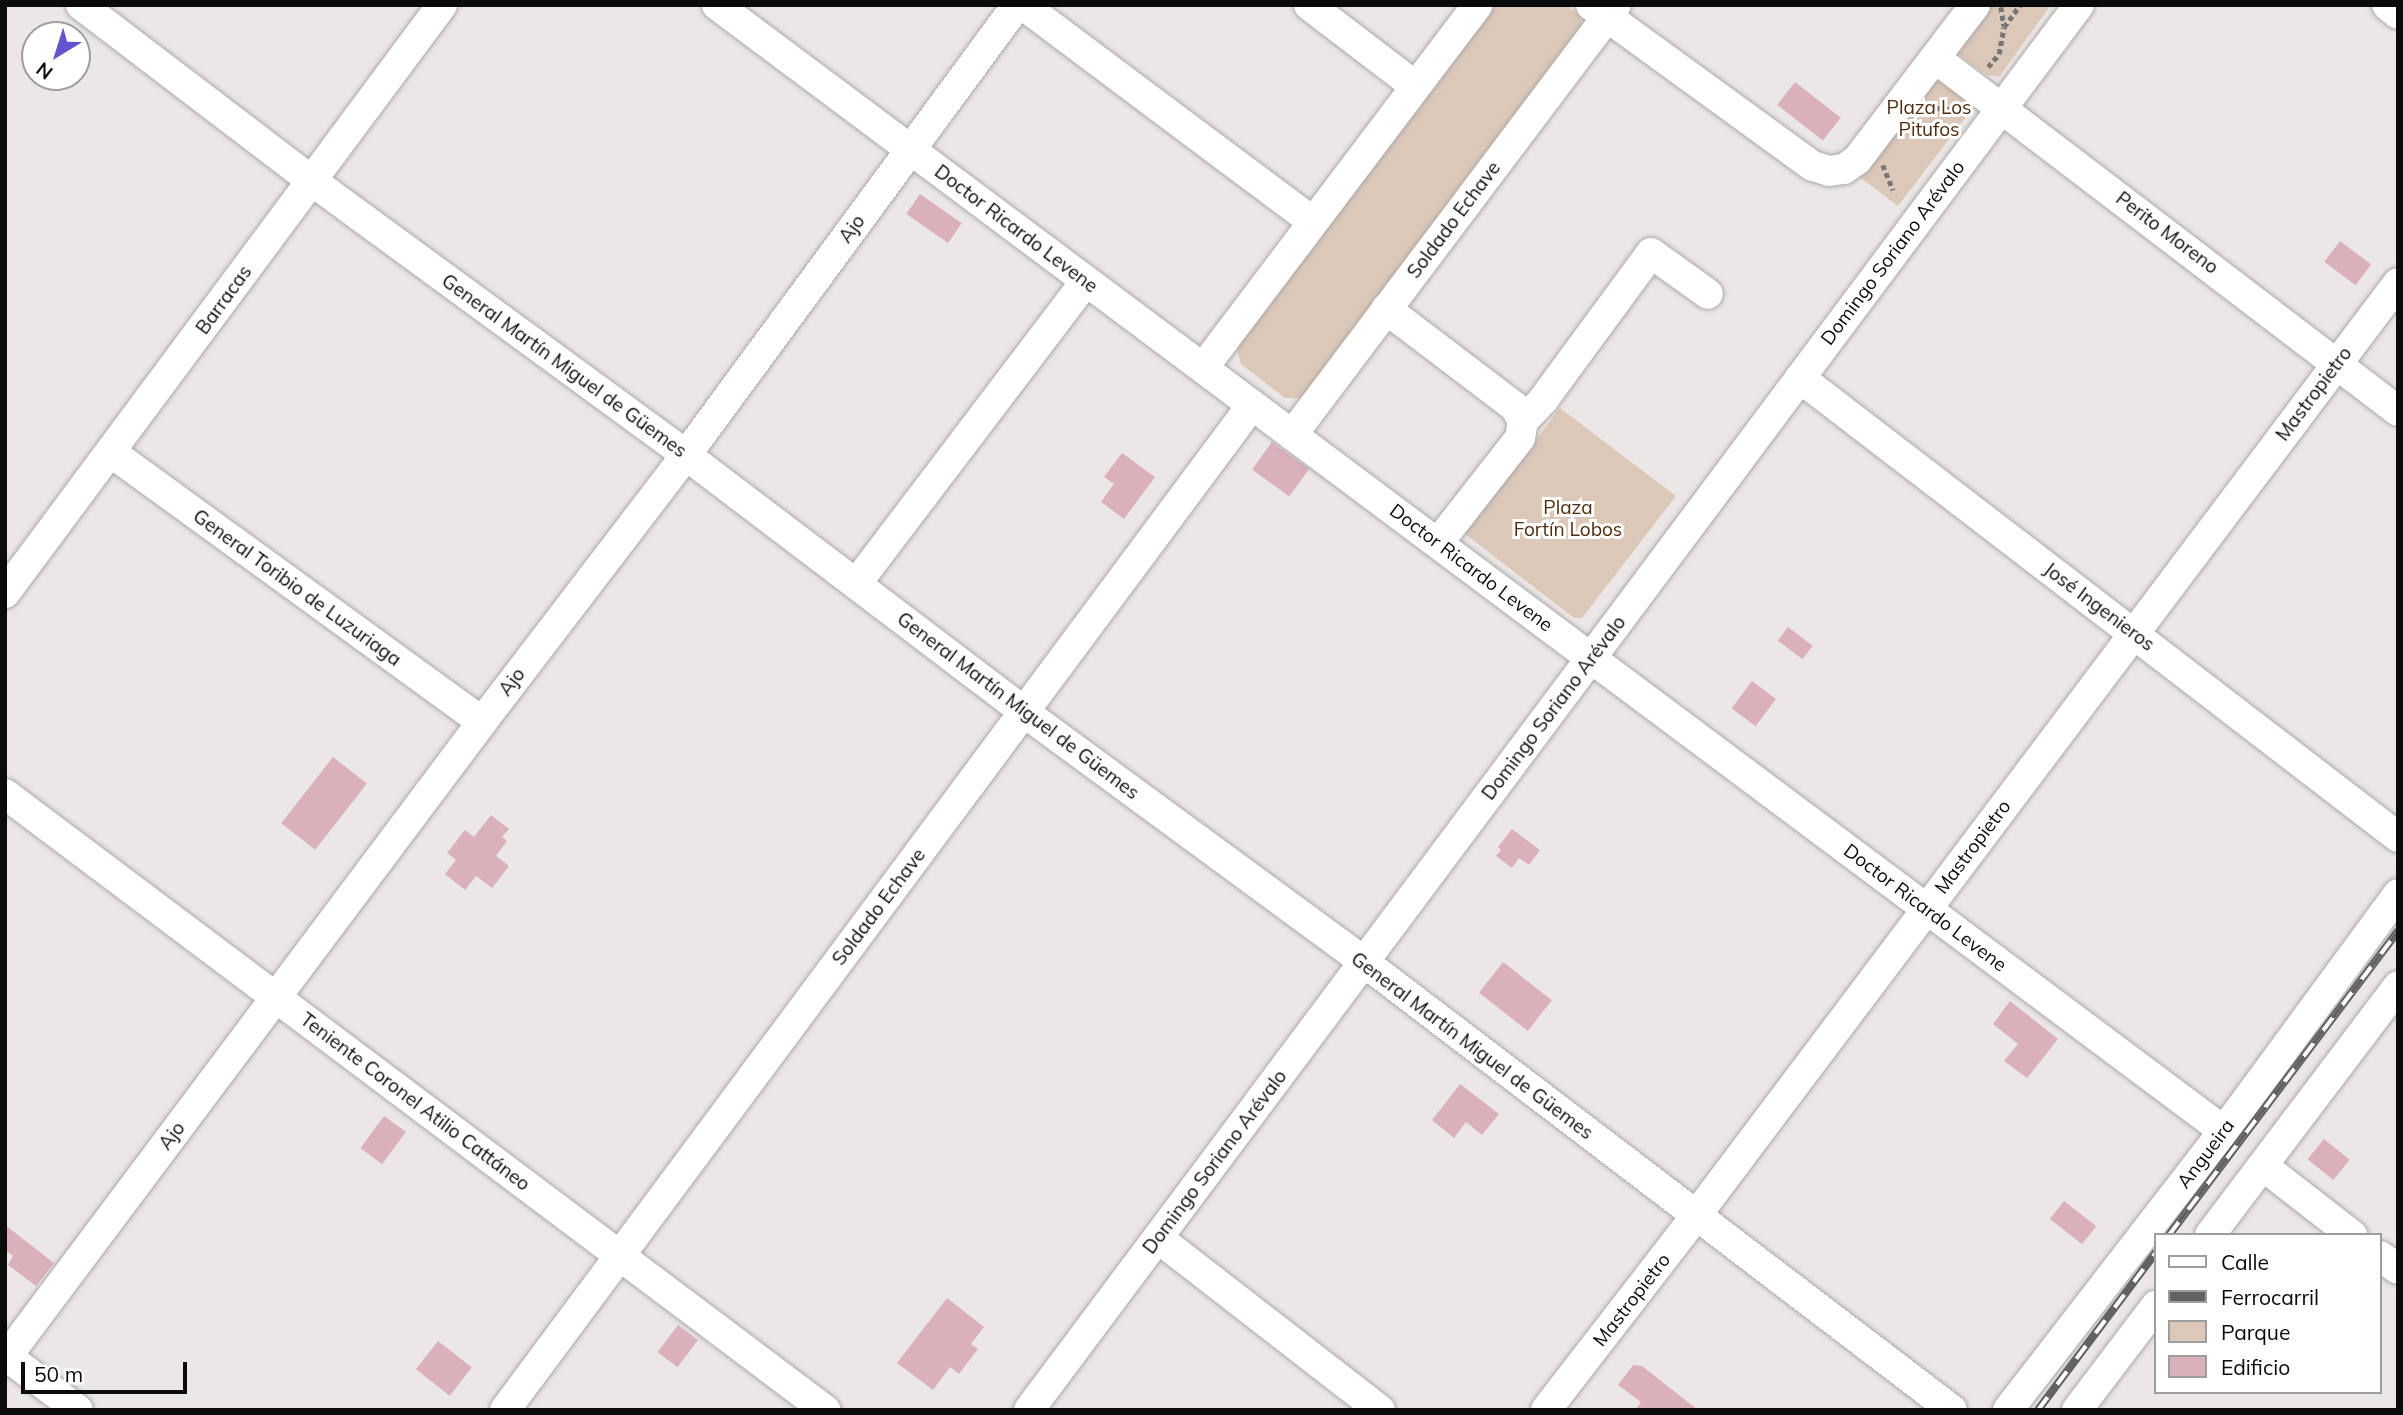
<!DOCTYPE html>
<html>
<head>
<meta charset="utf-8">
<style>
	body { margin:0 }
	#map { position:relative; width:2403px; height:1415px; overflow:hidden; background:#ece7e7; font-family:Mulish,sans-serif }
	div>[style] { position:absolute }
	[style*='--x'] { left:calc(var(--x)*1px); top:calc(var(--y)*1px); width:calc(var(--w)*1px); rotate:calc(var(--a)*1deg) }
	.green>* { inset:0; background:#dcc8b8 }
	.building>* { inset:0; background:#dab0bb; transform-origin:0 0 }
	.path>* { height:4.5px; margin-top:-2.25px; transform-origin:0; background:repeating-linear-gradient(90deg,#787575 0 5px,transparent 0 8.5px) }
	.roads { filter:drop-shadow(0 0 2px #aca8a8) drop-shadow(0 0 2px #aca8a8) }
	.minor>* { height:30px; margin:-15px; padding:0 15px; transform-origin:15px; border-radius:15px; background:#fff }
	.rail>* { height:8px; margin-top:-4px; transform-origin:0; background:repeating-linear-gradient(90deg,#fff 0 16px,#646161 0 32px); box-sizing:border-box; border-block:2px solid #646161 }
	span { translate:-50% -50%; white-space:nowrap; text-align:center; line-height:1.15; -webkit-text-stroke:6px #fff; paint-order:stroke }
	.park-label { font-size:19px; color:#4e2d0e }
	.street-label { font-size:19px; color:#0c0b0b }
	.frame { position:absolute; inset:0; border:7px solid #0c0b0b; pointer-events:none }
	.legend { position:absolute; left:2154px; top:1233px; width:228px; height:161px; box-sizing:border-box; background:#fff; border:2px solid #9e9d9d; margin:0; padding:9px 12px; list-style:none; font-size:21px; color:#0c0b0b }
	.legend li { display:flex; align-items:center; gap:14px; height:35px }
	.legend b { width:35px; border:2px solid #9e9d9d }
	.north { position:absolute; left:21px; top:21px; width:70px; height:70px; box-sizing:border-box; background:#fff; border:2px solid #9e9d9d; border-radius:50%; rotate:218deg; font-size:19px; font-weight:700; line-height:28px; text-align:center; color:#0c0b0b }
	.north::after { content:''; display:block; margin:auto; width:24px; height:32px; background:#6255ce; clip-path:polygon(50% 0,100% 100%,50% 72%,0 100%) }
	.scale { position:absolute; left:21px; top:1362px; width:166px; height:32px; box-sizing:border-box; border:4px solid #0c0b0b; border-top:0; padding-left:9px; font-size:21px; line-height:24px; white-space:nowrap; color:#0c0b0b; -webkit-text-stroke:5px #fff; paint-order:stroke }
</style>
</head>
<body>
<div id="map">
	<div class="green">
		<i style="clip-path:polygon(1493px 5px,1566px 5px,1578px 14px,1583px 26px,1310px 388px,1300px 398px,1285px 398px,1241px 364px,1237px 350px,1241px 337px)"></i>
		<i style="clip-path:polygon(1985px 5px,2051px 5px,1999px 77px,1987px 75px,1957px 53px,1955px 44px)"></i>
		<i style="clip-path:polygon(1941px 72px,1974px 98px,1972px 109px,1898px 206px,1853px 172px)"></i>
		<i style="clip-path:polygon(1560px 408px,1676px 496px,1582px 618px,1574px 618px,1465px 534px)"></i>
	</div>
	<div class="building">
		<i style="left:1795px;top:82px;width:58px;height:29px;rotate:38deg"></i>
		<i style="left:920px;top:194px;width:51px;height:24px;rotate:35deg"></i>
		<i style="left:2340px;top:241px;width:39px;height:26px;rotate:37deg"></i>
		<i style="left:1272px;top:442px;width:46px;height:34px;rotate:36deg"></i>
		<i style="clip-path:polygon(1122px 453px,1155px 477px,1124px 519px,1101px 502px,1114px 484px,1104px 477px)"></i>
		<i style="left:1788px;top:627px;width:31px;height:17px;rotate:37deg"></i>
		<i style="left:1752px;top:681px;width:30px;height:34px;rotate:37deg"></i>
		<i style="left:333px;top:757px;width:43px;height:84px;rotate:38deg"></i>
		<i style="clip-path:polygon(491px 815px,509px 829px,502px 837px,507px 841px,496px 856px,509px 866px,492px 888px,476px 876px,465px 890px,445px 874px,456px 860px,447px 853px,465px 830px,474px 837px)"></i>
		<i style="clip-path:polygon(1512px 829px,1540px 850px,1529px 865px,1519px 858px,1512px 868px,1496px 856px,1501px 850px,1498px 847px)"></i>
		<i style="left:1503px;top:962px;width:62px;height:39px;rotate:38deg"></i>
		<i style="clip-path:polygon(2010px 1001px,2058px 1039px,2027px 1078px,2004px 1061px,2018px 1044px,1993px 1024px)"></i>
		<i style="clip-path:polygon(1460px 1084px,1499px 1114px,1482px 1135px,1466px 1122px,1454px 1138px,1432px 1120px)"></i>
		<i style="left:384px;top:1116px;width:27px;height:40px;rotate:36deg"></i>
		<i style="left:2324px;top:1139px;width:33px;height:26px;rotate:39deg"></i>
		<i style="left:2064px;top:1201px;width:41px;height:23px;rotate:38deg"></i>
		<i style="clip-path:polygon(5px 1225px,54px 1263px,36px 1286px,8px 1265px,13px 1256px,5px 1250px)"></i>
		<i style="clip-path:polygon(947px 1298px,984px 1327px,971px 1344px,978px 1349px,959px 1374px,950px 1367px,933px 1390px,897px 1363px)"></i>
		<i style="left:678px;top:1325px;width:25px;height:34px;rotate:37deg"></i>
		<i style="left:438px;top:1341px;width:43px;height:36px;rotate:38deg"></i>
		<i style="clip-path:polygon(1633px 1365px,1642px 1366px,1698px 1410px,1635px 1410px,1641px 1402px,1618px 1385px)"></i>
	</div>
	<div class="path">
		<i style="--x:2001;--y:7;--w:19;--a:81"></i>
		<i style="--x:1988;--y:67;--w:17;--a:-50"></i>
		<i style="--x:1999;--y:54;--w:27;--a:-80"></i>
		<i style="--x:2004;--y:27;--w:27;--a:-54"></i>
		<i style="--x:1928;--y:107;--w:27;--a:6"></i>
		<i style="--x:1955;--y:110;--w:6;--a:-51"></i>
		<i style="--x:1883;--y:165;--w:27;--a:68"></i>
	</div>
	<div class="roads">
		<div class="minor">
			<i style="--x:81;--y:5;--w:290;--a:37.3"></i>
			<i style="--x:312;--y:181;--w:464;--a:36.2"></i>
			<i style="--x:686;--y:455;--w:425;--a:37.2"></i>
			<i style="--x:1024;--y:712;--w:422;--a:36.3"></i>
			<i style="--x:1364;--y:962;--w:739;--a:37.3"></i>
			<i style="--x:717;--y:5;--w:1881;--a:36.77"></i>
			<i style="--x:1023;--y:5;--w:362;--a:36.8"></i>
			<i style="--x:1309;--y:5;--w:133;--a:37.4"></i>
			<i style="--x:1591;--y:5;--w:274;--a:36"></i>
			<i style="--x:1813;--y:166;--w:17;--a:17"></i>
			<i style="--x:1829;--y:171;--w:15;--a:-8"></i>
			<i style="--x:1844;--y:169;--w:16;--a:-35"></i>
			<i style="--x:1857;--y:160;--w:195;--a:-52.7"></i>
			<i style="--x:2387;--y:5;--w:14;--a:39"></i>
			<i style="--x:1935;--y:58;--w:582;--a:37.32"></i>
			<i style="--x:1386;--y:309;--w:162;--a:37.2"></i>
			<i style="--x:1515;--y:407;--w:16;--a:60"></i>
			<i style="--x:1523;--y:421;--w:17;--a:100"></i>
			<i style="--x:1520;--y:438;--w:133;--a:128"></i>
			<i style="--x:1203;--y:368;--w:455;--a:-52.9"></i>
			<i style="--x:1800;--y:378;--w:754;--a:37.51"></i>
			<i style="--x:1523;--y:421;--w:29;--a:-46"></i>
			<i style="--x:1543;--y:400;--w:182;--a:-53.7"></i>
			<i style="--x:1651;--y:253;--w:70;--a:35.7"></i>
			<i style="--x:1292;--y:435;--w:538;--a:-53"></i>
			<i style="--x:112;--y:453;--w:457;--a:36"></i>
			<i style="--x:856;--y:584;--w:380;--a:-52.8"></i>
			<i style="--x:5;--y:593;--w:733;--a:-53.38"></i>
			<i style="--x:5;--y:794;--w:1026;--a:36.91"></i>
			<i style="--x:2263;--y:1166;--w:113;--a:37.8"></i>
			<i style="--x:2210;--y:1235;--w:312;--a:-52.9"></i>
			<i style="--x:1158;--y:1238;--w:281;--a:37.8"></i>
			<i style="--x:2380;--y:1256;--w:22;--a:36"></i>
			<i style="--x:5;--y:1355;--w:91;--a:37"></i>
			<i style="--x:5;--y:1359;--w:796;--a:-53.17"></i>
			<i style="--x:482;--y:722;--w:336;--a:-52.6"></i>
			<i style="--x:686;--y:455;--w:559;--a:-53.66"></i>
			<i style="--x:505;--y:1410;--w:1252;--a:-53.38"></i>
			<i style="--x:1029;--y:1410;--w:1754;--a:-53.23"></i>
			<i style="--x:1546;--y:1410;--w:244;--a:-52.3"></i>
			<i style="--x:1695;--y:1217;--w:1169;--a:-53.03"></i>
			<i style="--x:2008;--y:1410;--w:353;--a:-52.3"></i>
			<i style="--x:2224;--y:1131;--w:294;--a:-53.7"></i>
			<i style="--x:2077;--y:1410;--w:131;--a:-52.8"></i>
		</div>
	</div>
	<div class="rail">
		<i style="--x:2169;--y:1235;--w:381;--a:-53"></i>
		<i style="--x:2038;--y:1410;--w:197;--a:-53.2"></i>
	</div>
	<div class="park-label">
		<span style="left:1929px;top:119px">Plaza Los<br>Pitufos</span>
		<span style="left:1568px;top:519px">Plaza<br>Fortín Lobos</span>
	</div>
	<div class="street-label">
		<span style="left:1454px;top:220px;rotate:-53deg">Soldado Echave</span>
		<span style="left:852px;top:229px;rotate:-54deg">Ajo</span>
		<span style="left:1016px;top:229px;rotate:37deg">Doctor Ricardo Levene</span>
		<span style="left:2167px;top:233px;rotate:37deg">Perito Moreno</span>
		<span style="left:1893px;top:253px;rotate:-53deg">Domingo Soriano Arévalo</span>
		<span style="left:224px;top:300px;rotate:-54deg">Barracas</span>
		<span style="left:564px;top:366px;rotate:36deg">General Martín Miguel de Güemes</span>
		<span style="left:2314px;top:394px;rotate:-53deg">Mastropietro</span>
		<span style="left:1471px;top:568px;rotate:37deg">Doctor Ricardo Levene</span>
		<span style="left:297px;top:588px;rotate:36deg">General Toribio de Luzuriaga</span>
		<span style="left:2099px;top:607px;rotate:37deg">José Ingenieros</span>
		<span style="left:512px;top:682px;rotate:-53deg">Ajo</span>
		<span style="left:1018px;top:706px;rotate:37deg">General Martín Miguel de Güemes</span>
		<span style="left:1554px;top:708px;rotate:-53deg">Domingo Soriano Arévalo</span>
		<span style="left:1973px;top:847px;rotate:-53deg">Mastropietro</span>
		<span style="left:879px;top:907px;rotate:-53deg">Soldado Echave</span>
		<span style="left:1925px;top:908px;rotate:37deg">Doctor Ricardo Levene</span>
		<span style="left:1472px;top:1046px;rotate:37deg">General Martín Miguel de Güemes</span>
		<span style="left:415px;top:1102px;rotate:37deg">Teniente Coronel Atilio Cattáneo</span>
		<span style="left:172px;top:1136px;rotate:-53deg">Ajo</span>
		<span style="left:2206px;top:1154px;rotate:-53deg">Angueira</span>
		<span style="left:1215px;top:1162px;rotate:-53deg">Domingo Soriano Arévalo</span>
		<span style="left:1632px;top:1300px;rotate:-52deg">Mastropietro</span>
	</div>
	<div class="frame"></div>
	<ul class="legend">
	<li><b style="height:9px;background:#fff"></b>Calle</li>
	<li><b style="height:9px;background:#646161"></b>Ferrocarril</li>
	<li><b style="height:19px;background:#dcc8b8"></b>Parque</li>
	<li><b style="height:19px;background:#dab0bb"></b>Edificio</li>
	</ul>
	<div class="north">N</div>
	<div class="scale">50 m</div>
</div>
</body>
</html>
